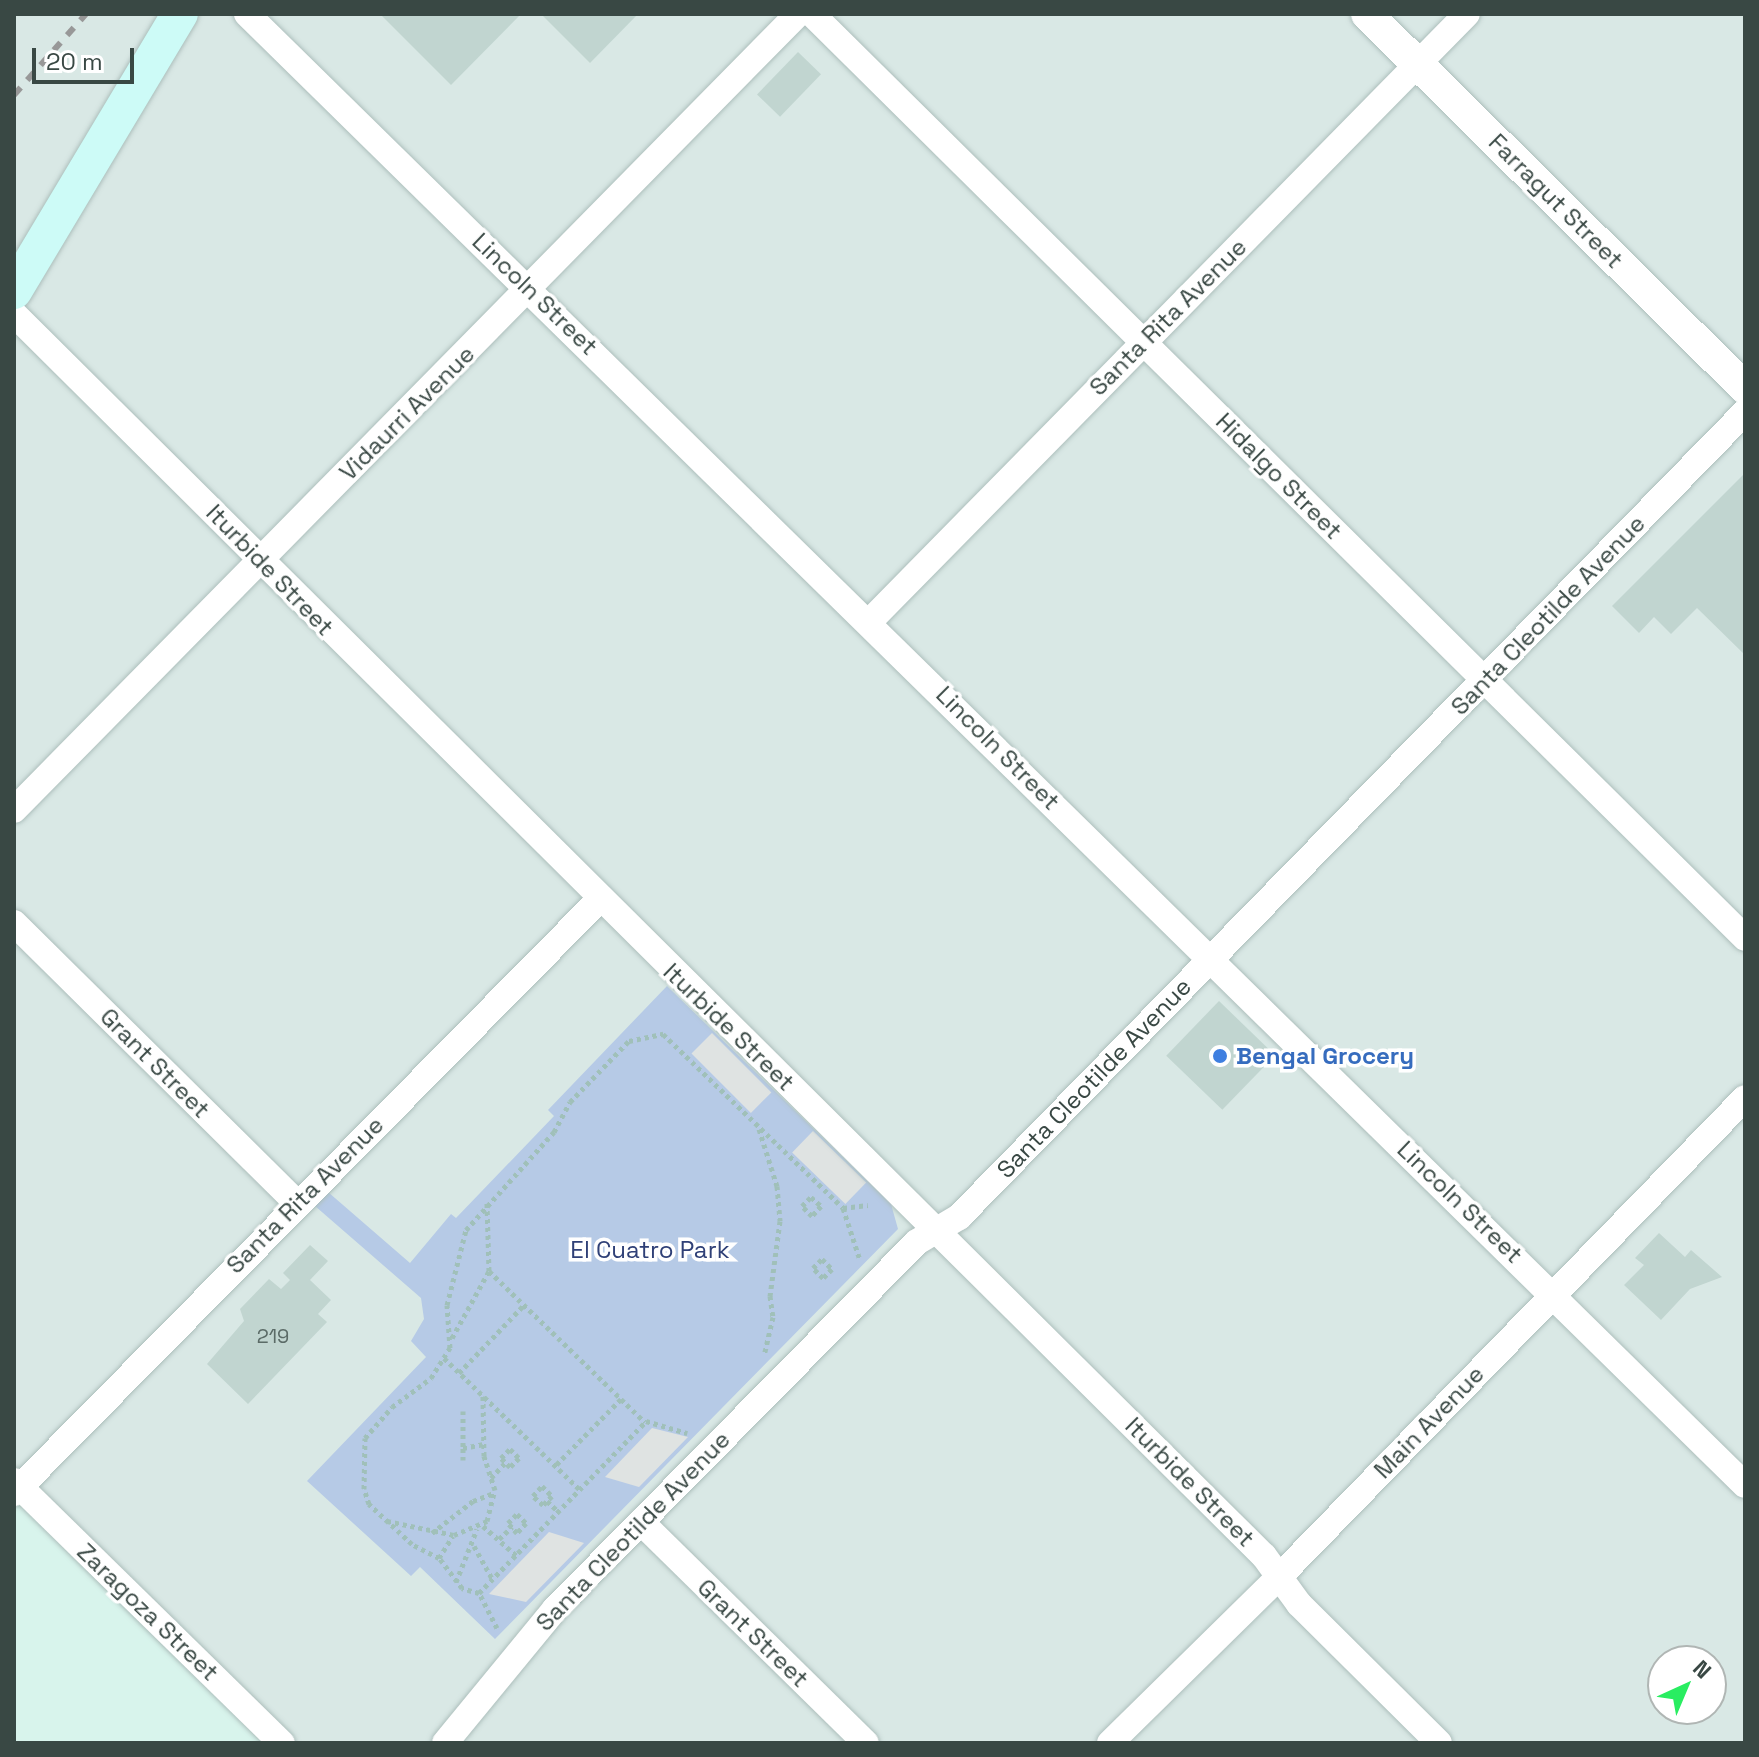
<!DOCTYPE html>
<html>
<head>
<meta charset="utf-8">
<style>
	body { margin:0 }
	#map { position:relative; width:1759px; height:1757px; overflow:hidden; background:#ebf4f3; font-family:"Space Grotesk",sans-serif }
	div>[style] { position:absolute }
	[style*='--x'] { left:calc(var(--x)*1px); top:calc(var(--y)*1px); width:calc(var(--w)*1px); rotate:calc(var(--a)*1deg) }
	.residential>* { inset:0; background:#d9e8e5 }
	.commercial>* { inset:0; background:#d8f4ec }
	.green>* { inset:0; background:#b6cae6 }
	.parking>* { inset:0; background:#dfe3e2; transform-origin:0 0 }
	.building>* { inset:0; background:#c1d5d0; transform-origin:0 0 }
	.path>* { height:5px; margin-top:-2.5px; transform-origin:0; background:repeating-linear-gradient(90deg,#a0c0b9 0 4px,transparent 0 8px) }
	.roads { filter:drop-shadow(0 0 2px #adbfbc) drop-shadow(0 0 2px #adbfbc) }
	.minor>* { height:26px; margin:-13px; padding:0 13px; transform-origin:13px; border-radius:13px; background:#fff }
	.tertiary>* { height:32px; margin:-16px; padding:0 16px; transform-origin:16px; border-radius:16px; background:#fff }
	.secondary>* { height:36px; margin:-18px; padding:0 18px; transform-origin:18px; border-radius:18px; background:#cdfbf7 }
	.rail>* { height:6px; margin-top:-3px; transform-origin:0; background:repeating-linear-gradient(90deg,#989898 0 10px,transparent 0 20px) }
	.dots>* { width:22px; height:22px; translate:-50% -50%; box-sizing:border-box; border:4px solid #fff; border-radius:50% }
	span { translate:-50% -50%; white-space:nowrap; text-align:center; line-height:1.15; -webkit-text-stroke:7px #fff; paint-order:stroke }
	.number-label { font-size:20px; color:#5b6b67 }
	.number-label span { -webkit-text-stroke-width:0 }
	.street-label { font-size:24px; color:#394844 }
	.shop-label { font-size:24px; color:#366cbe; font-weight:700 }
	.left { translate:0 -50%; text-align:left }
	.park-label { font-size:24px; color:#2f4077 }
	.frame { position:absolute; inset:0; border:16px solid #394844; pointer-events:none }
	.north { position:absolute; left:1647px; top:1645px; width:80px; height:80px; box-sizing:border-box; background:#fff; border:2px solid #b0b6b4; border-radius:50%; rotate:44deg; font-size:22px; font-weight:700; line-height:32px; text-align:center; color:#394844 }
	.north::after { content:''; display:block; margin:auto; width:28px; height:36px; background:#29ed61; clip-path:polygon(50% 0,100% 100%,50% 72%,0 100%) }
	.scale { position:absolute; left:32px; top:48px; width:102px; height:36px; box-sizing:border-box; border:4px solid #394844; border-top:0; padding-left:10px; font-size:24px; line-height:28px; white-space:nowrap; color:#394844; -webkit-text-stroke:6px #fff; paint-order:stroke }
</style>
</head>
<body>
<div id="map">
	<div class="residential">
		<i style="clip-path:polygon(evenodd,14px 14px,1745px 14px,1745px 1743px,14px 1743px,14px 14px,1663px 1661px,1711px 1661px,1711px 1709px,1663px 1709px,1663px 1661px)"></i>
	</div>
	<div class="commercial">
		<i style="clip-path:polygon(14px 1481px,282px 1743px,14px 1743px)"></i>
	</div>
	<div class="green">
		<i style="clip-path:polygon(667px 986px,891px 1204px,898px 1229px,495px 1639px,420px 1567px,411px 1576px,307px 1481px,426px 1357px,411px 1341px,424px 1319px,421px 1298px,315px 1206px,328px 1192px,410px 1263px,451px 1214px,456px 1218px,554px 1116px,548px 1110px)"></i>
	</div>
	<div class="parking">
		<i style="left:712px;top:1033px;width:84px;height:29px;rotate:45deg"></i>
		<i style="left:813px;top:1131px;width:74px;height:30px;rotate:44deg"></i>
		<i style="clip-path:polygon(652px 1428px,688px 1437px,639px 1487px,605px 1477px)"></i>
		<i style="clip-path:polygon(549px 1532px,584px 1543px,526px 1602px,489px 1594px)"></i>
	</div>
	<div class="building">
		<i style="clip-path:polygon(380px 14px,521px 14px,451px 85px)"></i>
		<i style="clip-path:polygon(541px 14px,638px 14px,590px 63px)"></i>
		<i style="left:798px;top:52px;width:32px;height:59px;rotate:44deg"></i>
		<i style="clip-path:polygon(1745px 473px,1745px 655px,1697px 608px,1671px 634px,1654px 617px,1639px 633px,1612px 606px)"></i>
		<i style="left:1219px;top:1001px;width:78px;height:76px;rotate:44deg"></i>
		<i style="clip-path:polygon(1659px 1233px,1685px 1257px,1691px 1250px,1722px 1277px,1690px 1289px,1661px 1320px,1624px 1285px,1644px 1265px,1635px 1258px)"></i>
		<i style="clip-path:polygon(310px 1245px,328px 1261px,310px 1280px,331px 1300px,318px 1314px,327px 1322px,248px 1404px,207px 1364px,244px 1321px,240px 1309px,269px 1279px,281px 1289px,290px 1280px,283px 1273px)"></i>
	</div>
	<div class="path">
		<i style="--x:759;--y:1129;--w:60;--a:72.5"></i>
		<i style="--x:777;--y:1186;--w:35;--a:85"></i>
		<i style="--x:780;--y:1221;--w:76;--a:97.6"></i>
		<i style="--x:770;--y:1296;--w:21;--a:82"></i>
		<i style="--x:773;--y:1317;--w:37;--a:103"></i>
		<i style="--x:811;--y:1197;--w:13;--a:42"></i>
		<i style="--x:821;--y:1206;--w:13;--a:132"></i>
		<i style="--x:812;--y:1216;--w:14;--a:-135"></i>
		<i style="--x:802;--y:1206;--w:13;--a:-45"></i>
		<i style="--x:843;--y:1208;--w:55;--a:71.9"></i>
		<i style="--x:822;--y:1259;--w:14;--a:45"></i>
		<i style="--x:832;--y:1269;--w:13;--a:135"></i>
		<i style="--x:823;--y:1278;--w:14;--a:-135"></i>
		<i style="--x:813;--y:1268;--w:13;--a:-45"></i>
		<i style="--x:489;--y:1271;--w:184;--a:44.1"></i>
		<i style="--x:621;--y:1399;--w:94;--a:134.6"></i>
		<i style="--x:452;--y:1338;--w:77;--a:-61.1"></i>
		<i style="--x:489;--y:1271;--w:69;--a:-91.7"></i>
		<i style="--x:444;--y:1358;--w:190;--a:44.1"></i>
		<i style="--x:459;--y:1373;--w:94;--a:-46.3"></i>
		<i style="--x:621;--y:1399;--w:33;--a:44"></i>
		<i style="--x:463;--y:1411;--w:37;--a:90"></i>
		<i style="--x:463;--y:1448;--w:20;--a:-11"></i>
		<i style="--x:510;--y:1449;--w:13;--a:45"></i>
		<i style="--x:519;--y:1458;--w:13;--a:135"></i>
		<i style="--x:510;--y:1467;--w:13;--a:-135"></i>
		<i style="--x:501;--y:1458;--w:13;--a:-45"></i>
		<i style="--x:463;--y:1460;--w:12;--a:-90"></i>
		<i style="--x:491;--y:1478;--w:21;--a:-47"></i>
		<i style="--x:542;--y:1486;--w:14;--a:45"></i>
		<i style="--x:552;--y:1496;--w:13;--a:135"></i>
		<i style="--x:543;--y:1505;--w:13;--a:-138"></i>
		<i style="--x:533;--y:1496;--w:13;--a:-48"></i>
		<i style="--x:547;--y:1501;--w:16;--a:43"></i>
		<i style="--x:517;--y:1514;--w:13;--a:45"></i>
		<i style="--x:526;--y:1523;--w:13;--a:132"></i>
		<i style="--x:517;--y:1533;--w:13;--a:-132"></i>
		<i style="--x:508;--y:1523;--w:13;--a:-45"></i>
		<i style="--x:387;--y:1521;--w:68;--a:11.8"></i>
		<i style="--x:454;--y:1535;--w:36;--a:-23"></i>
		<i style="--x:487;--y:1521;--w:32;--a:-76"></i>
		<i style="--x:495;--y:1490;--w:36;--a:-108"></i>
		<i style="--x:484;--y:1456;--w:60;--a:-91"></i>
		<i style="--x:483;--y:1526;--w:45;--a:41.4"></i>
		<i style="--x:432;--y:1533;--w:52;--a:-38"></i>
		<i style="--x:473;--y:1501;--w:22;--a:-21"></i>
		<i style="--x:499;--y:1539;--w:18;--a:-43"></i>
		<i style="--x:474;--y:1546;--w:39;--a:61"></i>
		<i style="--x:439;--y:1558;--w:26;--a:-58"></i>
		<i style="--x:456;--y:1582;--w:57;--a:-68.4"></i>
		<i style="--x:479;--y:1593;--w:240;--a:-45.8"></i>
		<i style="--x:646;--y:1421;--w:43;--a:16.3"></i>
		<i style="--x:497;--y:1628;--w:39;--a:-117"></i>
		<i style="--x:479;--y:1593;--w:18;--a:-164"></i>
		<i style="--x:462;--y:1588;--w:38;--a:-127"></i>
		<i style="--x:439;--y:1558;--w:30;--a:-153"></i>
		<i style="--x:412;--y:1544;--w:59;--a:-137.1"></i>
		<i style="--x:369;--y:1504;--w:16;--a:-108"></i>
		<i style="--x:364;--y:1489;--w:51;--a:-88.9"></i>
		<i style="--x:365;--y:1438;--w:41;--a:-48.9"></i>
		<i style="--x:392;--y:1407;--w:49;--a:-36.6"></i>
		<i style="--x:431;--y:1378;--w:36;--a:-58"></i>
		<i style="--x:450;--y:1348;--w:43;--a:-94"></i>
		<i style="--x:447;--y:1305;--w:77;--a:-75.8"></i>
		<i style="--x:466;--y:1230;--w:132;--a:-48.1"></i>
		<i style="--x:554;--y:1132;--w:34;--a:-62"></i>
		<i style="--x:570;--y:1102;--w:85;--a:-46"></i>
		<i style="--x:629;--y:1041;--w:35;--a:-12"></i>
		<i style="--x:663;--y:1034;--w:250;--a:44"></i>
		<i style="--x:843;--y:1208;--w:25;--a:-7"></i>
	</div>
	<div class="roads">
		<div class="minor">
			<i style="--x:247;--y:14;--w:2099;--a:44.48"></i>
			<i style="--x:812;--y:14;--w:1313;--a:44.72"></i>
			<i style="--x:14;--y:314;--w:1762;--a:44.82"></i>
			<i style="--x:1264;--y:1556;--w:59;--a:53.9"></i>
			<i style="--x:1299;--y:1604;--w:197;--a:44.8"></i>
			<i style="--x:870;--y:621;--w:851;--a:-45.48"></i>
			<i style="--x:14;--y:810;--w:1117;--a:-45.44"></i>
			<i style="--x:14;--y:923;--w:398;--a:44.7"></i>
			<i style="--x:14;--y:1481;--w:375;--a:44.4"></i>
			<i style="--x:14;--y:1493;--w:833;--a:-45.39"></i>
			<i style="--x:641;--y:1522;--w:315;--a:44.5"></i>
			<i style="--x:445;--y:1743;--w:173;--a:-50.6"></i>
			<i style="--x:555;--y:1609;--w:515;--a:-45.39"></i>
			<i style="--x:917;--y:1242;--w:49;--a:-30.8"></i>
			<i style="--x:959;--y:1217;--w:1125;--a:-45.68"></i>
			<i style="--x:1110;--y:1743;--w:240;--a:-44.5"></i>
			<i style="--x:1281;--y:1575;--w:665;--a:-45.79"></i>
		</div>
		<div class="tertiary">
			<i style="--x:1367;--y:14;--w:532;--a:44.7"></i>
		</div>
		<div class="secondary">
			<i style="--x:14;--y:291;--w:323;--a:-59.1"></i>
		</div>
	</div>
	<div class="rail">
		<i style="--x:14;--y:95;--w:108;--a:-48.4"></i>
	</div>
	<div class="dots">
		<i style="left:1220px;top:1056px;background:#3f7fe0"></i>
	</div>
	<div class="number-label">
		<span style="left:273px;top:1336px">219</span>
	</div>
	<div class="street-label">
		<span style="left:1556px;top:201px;rotate:45deg">Farragut Street</span>
		<span style="left:535px;top:294px;rotate:44deg">Lincoln Street</span>
		<span style="left:1168px;top:317px;rotate:-45deg">Santa Rita Avenue</span>
		<span style="left:407px;top:413px;rotate:-45deg">Vidaurri Avenue</span>
		<span style="left:1279px;top:476px;rotate:45deg">Hidalgo Street</span>
		<span style="left:270px;top:570px;rotate:46deg">Iturbide Street</span>
		<span style="left:1548px;top:615px;rotate:-46deg">Santa Cleotilde Avenue</span>
		<span style="left:998px;top:748px;rotate:45deg">Lincoln Street</span>
		<span style="left:729px;top:1027px;rotate:44deg">Iturbide Street</span>
		<span style="left:155px;top:1063px;rotate:45deg">Grant Street</span>
		<span style="left:1094px;top:1078px;rotate:-46deg">Santa Cleotilde Avenue</span>
		<span style="left:305px;top:1195px;rotate:-45deg">Santa Rita Avenue</span>
		<span style="left:1460px;top:1202px;rotate:44deg">Lincoln Street</span>
		<span style="left:1429px;top:1422px;rotate:-46deg">Main Avenue</span>
		<span style="left:1190px;top:1482px;rotate:45deg">Iturbide Street</span>
		<span style="left:633px;top:1531px;rotate:-46deg">Santa Cleotilde Avenue</span>
		<span style="left:148px;top:1612px;rotate:44deg">Zaragoza Street</span>
		<span style="left:753px;top:1633px;rotate:44deg">Grant Street</span>
	</div>
	<div class="shop-label">
		<span class="left" style="left:1236px;top:1056px">Bengal Grocery</span>
	</div>
	<div class="park-label">
		<span style="left:650px;top:1250px">El Cuatro Park</span>
	</div>
	<div class="frame"></div>
	<div class="north">N</div>
	<div class="scale">20 m</div>
</div>
</body>
</html>
